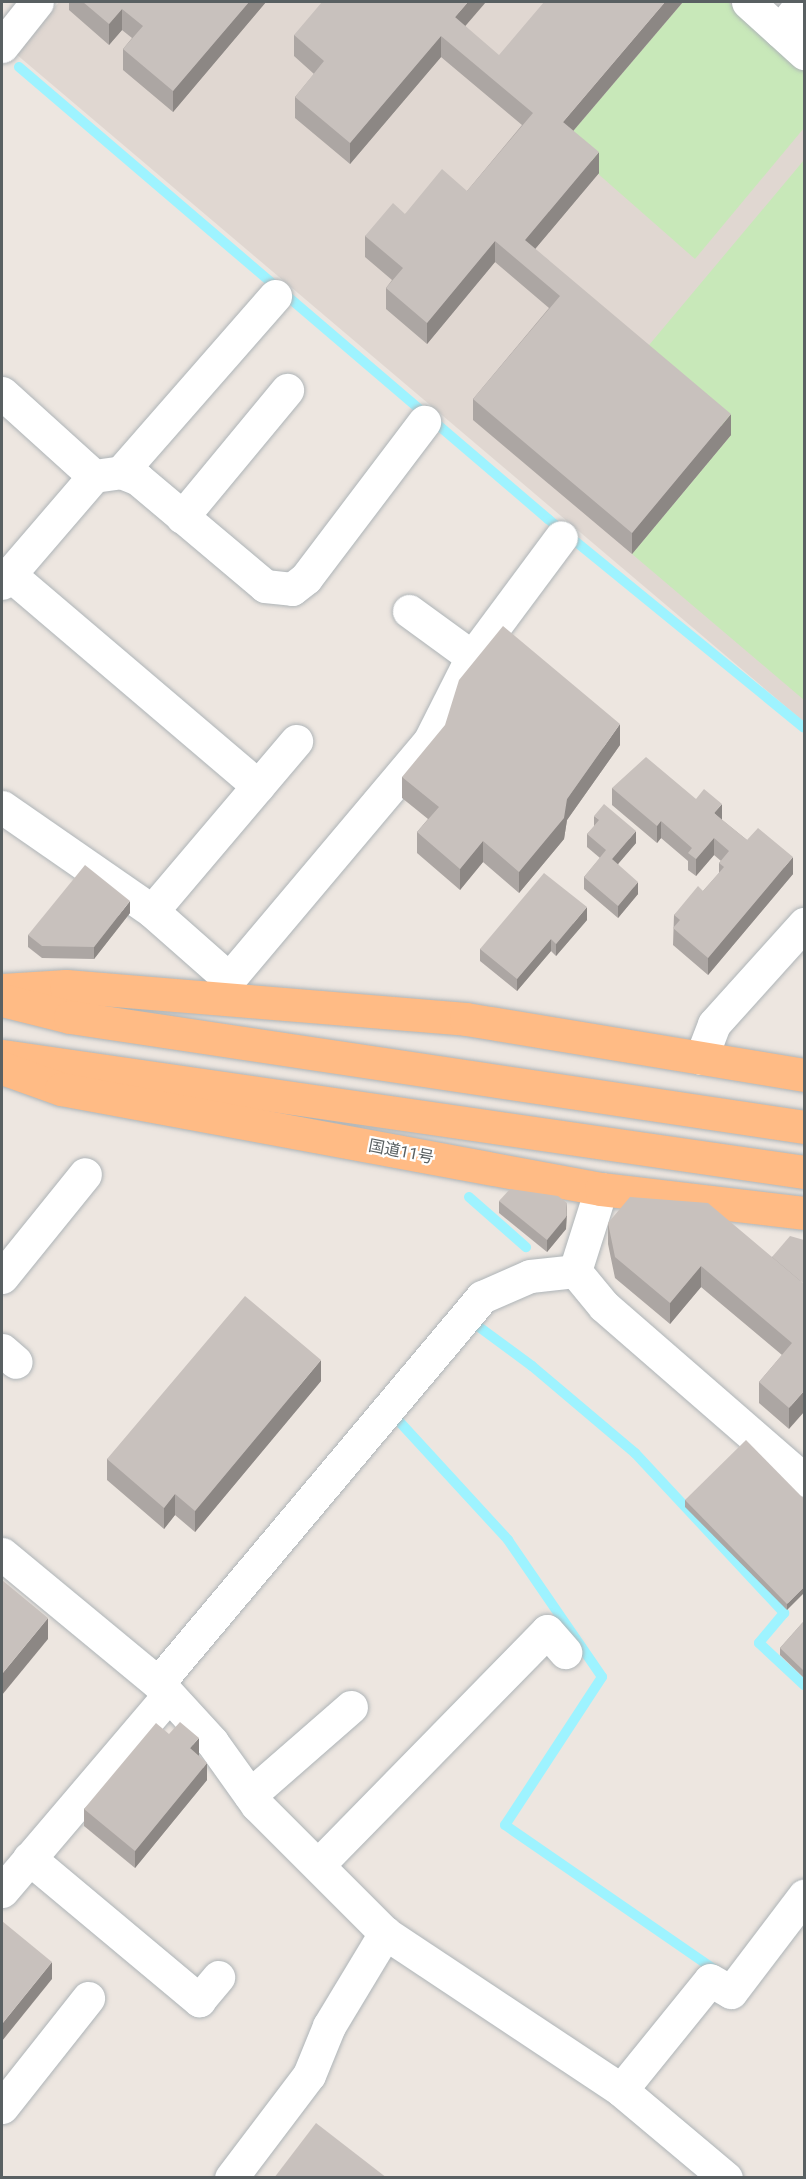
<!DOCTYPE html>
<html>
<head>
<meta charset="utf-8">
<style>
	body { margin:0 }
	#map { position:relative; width:806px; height:2179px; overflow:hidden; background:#ede6e0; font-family:Roboto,"Noto Sans JP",sans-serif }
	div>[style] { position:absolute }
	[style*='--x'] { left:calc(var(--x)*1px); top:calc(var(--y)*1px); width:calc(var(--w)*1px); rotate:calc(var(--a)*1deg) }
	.education>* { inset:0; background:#e0d7d1 }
	.green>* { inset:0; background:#c8e8b9 }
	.stream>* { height:10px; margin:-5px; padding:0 5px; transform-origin:5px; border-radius:5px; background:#9ef3ff }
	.roads { filter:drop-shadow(0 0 2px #aeb4b7) drop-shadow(0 0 2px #aeb4b7) }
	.street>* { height:33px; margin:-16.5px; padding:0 16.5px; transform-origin:16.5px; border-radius:16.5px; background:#fff }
	.highway>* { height:33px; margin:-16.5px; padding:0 16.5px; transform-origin:16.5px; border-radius:16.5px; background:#ffbb85 }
	.wall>* { inset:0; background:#aca6a3 }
	.shaded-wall>* { inset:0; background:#8c8784 }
	.building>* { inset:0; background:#c8c1bd }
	span { translate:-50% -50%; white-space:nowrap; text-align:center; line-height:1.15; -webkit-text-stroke:4.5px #fff; paint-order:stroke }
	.street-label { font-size:16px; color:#596062 }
	.frame { position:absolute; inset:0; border:3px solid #596062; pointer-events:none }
</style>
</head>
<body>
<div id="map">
	<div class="education">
		<i style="clip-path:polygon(59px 2px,736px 2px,804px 61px,804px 722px,16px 54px)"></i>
	</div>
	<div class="green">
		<i style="clip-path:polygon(683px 2px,728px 2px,804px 71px,804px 128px,695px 259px,563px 143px)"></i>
		<i style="clip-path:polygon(804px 160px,804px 700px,632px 554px,731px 435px,639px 357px)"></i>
	</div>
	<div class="stream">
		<i style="--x:19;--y:67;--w:696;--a:40.51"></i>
		<i style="--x:548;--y:519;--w:330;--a:39.2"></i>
		<i style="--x:469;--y:1197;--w:76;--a:41.3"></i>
		<i style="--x:470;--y:1331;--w:9;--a:-54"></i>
		<i style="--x:475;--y:1324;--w:71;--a:36.4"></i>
		<i style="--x:532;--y:1366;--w:135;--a:40.2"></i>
		<i style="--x:635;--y:1453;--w:219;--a:47"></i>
		<i style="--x:784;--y:1613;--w:39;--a:130"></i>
		<i style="--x:759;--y:1643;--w:62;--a:43"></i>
		<i style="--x:401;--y:1412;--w:8;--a:130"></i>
		<i style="--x:396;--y:1418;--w:166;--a:47.4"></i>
		<i style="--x:508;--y:1540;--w:166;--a:55.5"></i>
		<i style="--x:602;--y:1677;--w:177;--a:123.2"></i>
		<i style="--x:505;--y:1825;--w:259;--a:34.6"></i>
	</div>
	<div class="roads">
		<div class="street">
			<i style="--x:748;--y:2;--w:76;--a:42.3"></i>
			<i style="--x:780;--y:31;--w:37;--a:-52"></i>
			<i style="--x:2;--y:46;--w:56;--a:-51.5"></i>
			<i style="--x:2;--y:393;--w:124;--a:42.1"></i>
			<i style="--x:94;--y:476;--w:141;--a:130.7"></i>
			<i style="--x:121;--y:472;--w:234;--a:-48.8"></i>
			<i style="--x:94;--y:476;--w:27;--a:-8"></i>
			<i style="--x:121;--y:472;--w:18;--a:22"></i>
			<i style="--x:138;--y:479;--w:166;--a:40.1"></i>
			<i style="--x:265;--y:586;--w:27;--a:6"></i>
			<i style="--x:292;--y:589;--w:18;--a:-38"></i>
			<i style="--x:306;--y:578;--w:196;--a:-52.9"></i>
			<i style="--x:182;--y:517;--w:165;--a:-50.4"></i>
			<i style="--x:9;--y:574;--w:327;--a:40.4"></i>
			<i style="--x:409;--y:611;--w:78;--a:36.1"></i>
			<i style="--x:2;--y:807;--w:183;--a:34.7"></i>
			<i style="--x:152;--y:911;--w:103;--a:41.4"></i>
			<i style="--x:229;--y:979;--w:19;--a:99"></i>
			<i style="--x:152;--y:911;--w:223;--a:-49.7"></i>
			<i style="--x:229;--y:979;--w:312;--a:-49.9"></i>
			<i style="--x:430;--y:740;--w:93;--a:-63.2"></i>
			<i style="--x:472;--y:657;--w:149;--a:-53.4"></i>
			<i style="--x:701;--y:1058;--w:36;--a:-69"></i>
			<i style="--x:714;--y:1024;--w:135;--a:-48"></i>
			<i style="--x:601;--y:1189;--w:86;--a:107.6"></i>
			<i style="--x:575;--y:1271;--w:45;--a:50.4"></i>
			<i style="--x:604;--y:1306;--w:265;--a:41"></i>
			<i style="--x:2;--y:1277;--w:132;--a:-51.1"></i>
			<i style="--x:2;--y:1350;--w:18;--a:41"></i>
			<i style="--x:2;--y:1554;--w:202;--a:39.6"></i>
			<i style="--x:158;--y:1683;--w:80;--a:47.5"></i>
			<i style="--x:212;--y:1742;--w:77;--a:54.5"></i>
			<i style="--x:257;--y:1805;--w:181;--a:45"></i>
			<i style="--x:385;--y:1933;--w:283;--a:33.6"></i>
			<i style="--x:621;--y:2090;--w:137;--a:40"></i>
			<i style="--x:158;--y:1683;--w:504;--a:-49.99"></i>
			<i style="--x:482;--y:1297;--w:52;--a:-23.6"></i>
			<i style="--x:530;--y:1276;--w:45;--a:-6.3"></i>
			<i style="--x:250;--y:1795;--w:134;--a:-41.1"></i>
			<i style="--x:29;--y:1858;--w:222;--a:39.9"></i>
			<i style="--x:199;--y:2000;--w:30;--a:-50"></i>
			<i style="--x:318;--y:1865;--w:327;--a:-45.6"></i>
			<i style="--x:547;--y:1631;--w:28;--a:49"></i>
			<i style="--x:2;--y:1891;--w:257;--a:-49.6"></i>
			<i style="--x:621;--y:2090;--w:141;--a:-51"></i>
			<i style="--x:710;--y:1980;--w:24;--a:30"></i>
			<i style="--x:731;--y:1992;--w:121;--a:-52.8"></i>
			<i style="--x:2;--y:2107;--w:139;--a:-51.7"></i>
			<i style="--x:231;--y:2178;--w:129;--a:-52.9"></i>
			<i style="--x:309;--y:2075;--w:53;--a:-67.8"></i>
			<i style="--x:329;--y:2026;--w:109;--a:-58.9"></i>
		</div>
		<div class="highway">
			<i style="--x:2;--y:990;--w:64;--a:-3.6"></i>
			<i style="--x:66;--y:986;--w:401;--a:4.7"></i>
			<i style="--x:466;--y:1019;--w:343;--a:9.4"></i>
			<i style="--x:2;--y:1000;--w:70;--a:14"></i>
			<i style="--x:70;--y:1017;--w:742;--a:8.52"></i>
			<i style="--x:3;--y:1056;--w:809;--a:8.24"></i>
			<i style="--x:2;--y:1068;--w:63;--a:19.6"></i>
			<i style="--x:61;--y:1089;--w:549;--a:10.49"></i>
			<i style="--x:601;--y:1189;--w:204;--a:6.7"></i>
		</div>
	</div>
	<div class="wall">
		<i style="clip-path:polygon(69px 2px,266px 2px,173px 112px,123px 70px,123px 49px,132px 38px,122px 30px,109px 45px,69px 10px)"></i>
		<i style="clip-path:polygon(465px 26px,573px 131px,599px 173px,535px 249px,731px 435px,632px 554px,473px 420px,473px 399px,549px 308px,495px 262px,427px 344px,386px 309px,386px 288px,392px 280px,365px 257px,365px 236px,405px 214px,467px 191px,522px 125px,441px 57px,350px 164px,295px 118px,295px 97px,314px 74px,294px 56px,294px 35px)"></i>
		<i style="clip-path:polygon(620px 745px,567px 820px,564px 839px,519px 893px,483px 862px,460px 890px,417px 853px,417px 832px,428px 819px,402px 798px,402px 777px)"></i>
		<i style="clip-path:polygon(612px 788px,696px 799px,747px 840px,793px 874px,708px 975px,673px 945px,674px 915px,703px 891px,719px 873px,719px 863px,721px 861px,714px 855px,696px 876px,688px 870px,688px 861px,661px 838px,657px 843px,612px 805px)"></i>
		<i style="clip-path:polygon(594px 816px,636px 843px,618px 864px,638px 894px,618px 918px,584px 889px,584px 877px,600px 858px,587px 847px,587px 834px,594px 827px)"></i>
		<i style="clip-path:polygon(130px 913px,94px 959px,42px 958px,28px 947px,28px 935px)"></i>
		<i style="clip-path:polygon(587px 920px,556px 956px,551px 951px,517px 991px,480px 961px,480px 949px)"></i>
		<i style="clip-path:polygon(499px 1201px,567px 1216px,566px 1229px,547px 1252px,499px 1213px)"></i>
		<i style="clip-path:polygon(608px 1223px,772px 1257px,804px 1240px,789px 1429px,759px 1403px,759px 1382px,782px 1355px,701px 1287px,670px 1324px,615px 1278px,608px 1244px)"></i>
		<i style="clip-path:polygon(321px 1381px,195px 1532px,175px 1515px,164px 1529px,107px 1480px,107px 1459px)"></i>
		<i style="clip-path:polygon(804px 1499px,787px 1610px,685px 1507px,685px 1500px)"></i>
		<i style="clip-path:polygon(804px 1621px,804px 1678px,780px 1655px,780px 1648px)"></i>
		<i style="clip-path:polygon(169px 1734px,199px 1755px,207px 1780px,135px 1868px,84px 1826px,84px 1809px)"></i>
	</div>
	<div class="shaded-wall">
		<i style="clip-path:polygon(249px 2px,266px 2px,173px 112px,173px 91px)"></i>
		<i style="clip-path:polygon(468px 2px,486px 2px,455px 38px,455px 17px)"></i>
		<i style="clip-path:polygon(665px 2px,683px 2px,563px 143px,563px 122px)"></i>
		<i style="clip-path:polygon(122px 9px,122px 30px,109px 45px,109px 24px)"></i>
		<i style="clip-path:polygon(441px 36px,441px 57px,350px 164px,350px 143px)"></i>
		<i style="clip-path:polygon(599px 152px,599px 173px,525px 261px,525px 240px)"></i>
		<i style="clip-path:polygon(495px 241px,495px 262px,427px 344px,427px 323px)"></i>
		<i style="clip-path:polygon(731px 414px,731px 435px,632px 554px,632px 533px)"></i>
		<i style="clip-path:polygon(620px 724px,620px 745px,567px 820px,564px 839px,519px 893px,519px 872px,567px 799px)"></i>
		<i style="clip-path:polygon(722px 804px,722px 821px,714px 813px)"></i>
		<i style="clip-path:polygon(661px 821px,661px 838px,657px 843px,657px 826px)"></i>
		<i style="clip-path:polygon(636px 831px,636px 843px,612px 871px,612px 859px)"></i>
		<i style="clip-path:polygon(714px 838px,714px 855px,696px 876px,696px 859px)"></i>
		<i style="clip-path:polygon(483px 841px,483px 862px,460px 890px,460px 869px)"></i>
		<i style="clip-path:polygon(793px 857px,793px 874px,708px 975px,708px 958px)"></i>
		<i style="clip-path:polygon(638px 882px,638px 894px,618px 918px,618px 906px)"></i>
		<i style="clip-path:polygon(130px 901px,130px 913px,94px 959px,94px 947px)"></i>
		<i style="clip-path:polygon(587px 907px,587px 920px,556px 956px,556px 944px)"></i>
		<i style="clip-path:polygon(551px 939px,551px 951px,517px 991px,517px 979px)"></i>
		<i style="clip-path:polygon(567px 1203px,566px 1229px,547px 1252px,547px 1240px)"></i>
		<i style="clip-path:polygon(701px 1266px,701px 1287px,670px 1324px,670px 1303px)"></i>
		<i style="clip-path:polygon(321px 1360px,321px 1381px,195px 1532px,195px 1511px)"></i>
		<i style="clip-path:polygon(804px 1391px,804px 1412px,789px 1429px,789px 1408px)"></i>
		<i style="clip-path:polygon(175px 1494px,175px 1515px,164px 1529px,164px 1508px)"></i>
		<i style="clip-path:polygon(804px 1587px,804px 1593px,787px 1610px,787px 1604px)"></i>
		<i style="clip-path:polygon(48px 1618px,48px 1639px,2px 1695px,2px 1674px)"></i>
		<i style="clip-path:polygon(199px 1738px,199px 1755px,190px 1765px,190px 1748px)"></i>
		<i style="clip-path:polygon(207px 1763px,207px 1780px,135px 1868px,135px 1851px)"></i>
		<i style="clip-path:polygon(52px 1962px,52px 1979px,2px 2041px,2px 2024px)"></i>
	</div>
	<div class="building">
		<i style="clip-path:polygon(83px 2px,249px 2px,173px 91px,123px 49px,143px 26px,122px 9px,109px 24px)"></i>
		<i style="clip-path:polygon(322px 2px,468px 2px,455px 17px,499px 55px,544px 2px,665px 2px,563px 122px,599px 152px,525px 240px,731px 414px,632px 533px,473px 399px,560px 296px,495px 241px,427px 323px,386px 288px,403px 268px,365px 236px,393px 203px,405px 214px,442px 169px,467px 191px,533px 113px,441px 36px,350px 143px,295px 97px,324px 61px,294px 35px)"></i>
		<i style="clip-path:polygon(503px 626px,620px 724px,567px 799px,564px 818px,519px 872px,483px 841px,460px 869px,417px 832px,439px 807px,402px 777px,445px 725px,459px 680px)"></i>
		<i style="clip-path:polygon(646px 757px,696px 799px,704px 789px,722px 804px,714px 813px,747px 840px,758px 828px,793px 857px,708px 958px,673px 928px,680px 920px,674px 915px,698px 886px,703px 891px,724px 867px,719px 863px,729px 851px,714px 838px,696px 859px,688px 853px,692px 848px,661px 821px,657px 826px,612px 788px)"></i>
		<i style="clip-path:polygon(604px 804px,636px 831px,612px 859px,638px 882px,618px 906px,584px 877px,606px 850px,587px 834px,599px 820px,594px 816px)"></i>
		<i style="clip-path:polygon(85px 865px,130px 901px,94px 947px,42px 946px,28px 935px)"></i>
		<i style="clip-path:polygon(544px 873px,587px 907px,556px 944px,551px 939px,517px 979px,480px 949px)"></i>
		<i style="clip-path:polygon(510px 1189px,558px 1196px,567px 1203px,566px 1217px,547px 1240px,499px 1201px)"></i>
		<i style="clip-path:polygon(630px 1197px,708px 1203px,804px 1284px,804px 1391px,789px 1408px,759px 1382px,792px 1343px,701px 1266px,670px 1303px,615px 1257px,608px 1223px)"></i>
		<i style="clip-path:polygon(790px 1236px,804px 1240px,804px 1284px,772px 1257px)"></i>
		<i style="clip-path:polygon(245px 1296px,321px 1360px,195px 1511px,175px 1494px,164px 1508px,107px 1459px)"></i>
		<i style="clip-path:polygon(746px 1440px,804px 1499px,804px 1587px,787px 1604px,685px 1500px)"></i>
		<i style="clip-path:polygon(2px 1580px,48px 1618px,2px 1674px)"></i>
		<i style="clip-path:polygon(804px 1621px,804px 1671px,780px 1648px)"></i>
		<i style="clip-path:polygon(180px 1722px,199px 1738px,190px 1748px,207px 1763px,135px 1851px,84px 1809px,156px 1723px,169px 1734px)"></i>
		<i style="clip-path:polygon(2px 1921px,52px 1962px,2px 2024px)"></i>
		<i style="clip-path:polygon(316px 2123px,387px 2178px,274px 2178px)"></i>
	</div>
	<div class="street-label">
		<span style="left:401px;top:1152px;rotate:11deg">国道11号</span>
	</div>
	<div class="frame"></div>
</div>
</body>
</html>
